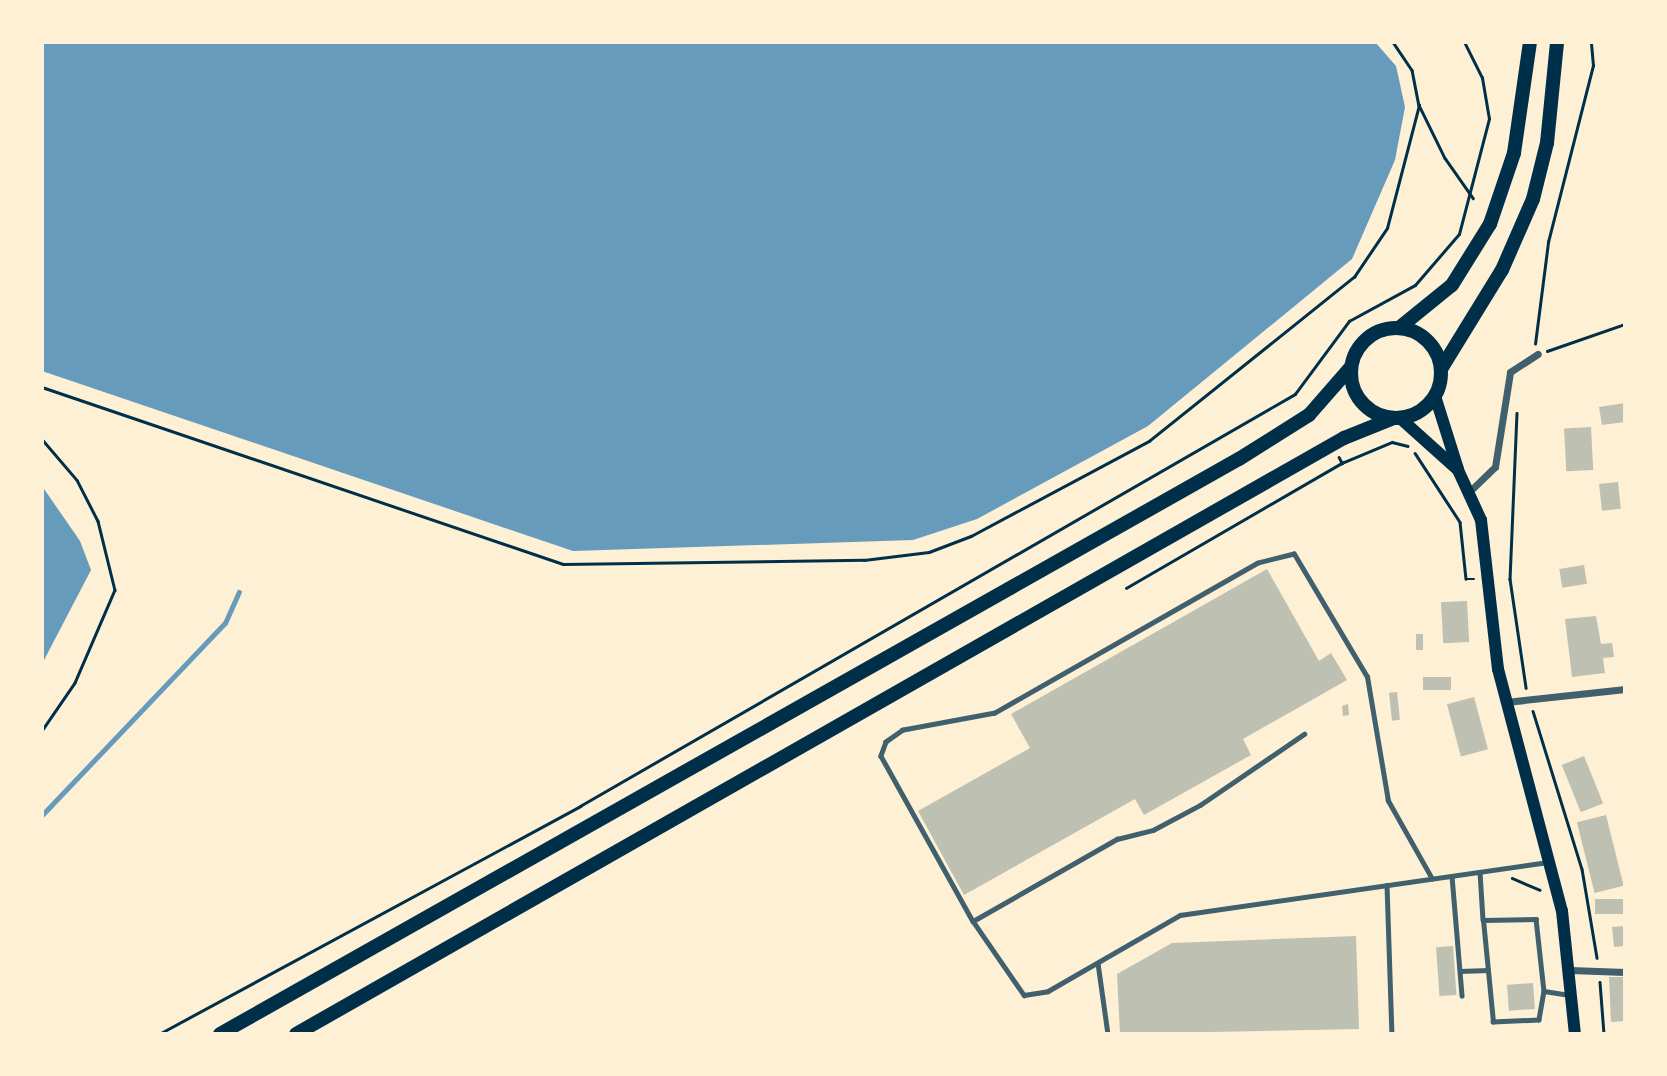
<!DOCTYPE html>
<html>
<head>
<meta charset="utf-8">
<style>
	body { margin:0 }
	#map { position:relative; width:1667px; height:1076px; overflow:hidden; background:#fdf0d5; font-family:"Varela Round",sans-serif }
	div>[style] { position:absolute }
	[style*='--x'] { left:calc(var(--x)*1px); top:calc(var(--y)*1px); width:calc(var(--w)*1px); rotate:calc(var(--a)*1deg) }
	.water>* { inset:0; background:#669bbc }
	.stream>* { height:5px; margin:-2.5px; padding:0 2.5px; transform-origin:2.5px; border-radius:2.5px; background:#669bbc }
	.building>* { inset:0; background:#bec0b2; transform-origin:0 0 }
	.path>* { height:2.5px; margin:-1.25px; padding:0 1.25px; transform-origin:1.25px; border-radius:1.25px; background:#003049 }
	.service>* { height:4.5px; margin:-2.25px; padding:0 2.25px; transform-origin:2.25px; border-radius:2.25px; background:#3f606c }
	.minor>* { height:7px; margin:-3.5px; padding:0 3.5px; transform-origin:3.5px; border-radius:3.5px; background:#3f606c }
	.secondary>* { height:12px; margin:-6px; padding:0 6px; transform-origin:6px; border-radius:6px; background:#003049 }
	.primary>* { height:14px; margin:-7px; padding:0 7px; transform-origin:7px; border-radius:7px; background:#003049 }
	.primary>.ring { margin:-7px; padding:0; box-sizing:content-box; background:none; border:14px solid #003049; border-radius:50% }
	span { translate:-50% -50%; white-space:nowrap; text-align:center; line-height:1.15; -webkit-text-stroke:5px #fdf0d5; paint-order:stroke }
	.frame { position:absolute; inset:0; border:44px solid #fdf0d5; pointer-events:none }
</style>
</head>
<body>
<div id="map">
	<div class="water">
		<i style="clip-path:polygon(42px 42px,1375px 42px,1396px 66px,1405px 107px,1395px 160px,1352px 259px,1148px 426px,977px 519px,913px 540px,573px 551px,42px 371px)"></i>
		<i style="clip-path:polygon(42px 486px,80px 541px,91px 570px,42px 664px)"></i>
	</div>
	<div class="stream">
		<i style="--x:42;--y:815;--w:265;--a:-46.4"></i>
		<i style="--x:225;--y:623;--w:34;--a:-66"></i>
	</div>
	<div class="building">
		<i style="clip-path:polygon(1625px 403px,1625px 422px,1602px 425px,1599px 407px)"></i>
		<i style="left:1591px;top:427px;width:43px;height:27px;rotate:87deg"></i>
		<i style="left:1618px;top:482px;width:27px;height:19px;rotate:84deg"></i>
		<i style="left:1584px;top:565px;width:19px;height:25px;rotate:81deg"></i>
		<i style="clip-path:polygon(1267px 569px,1319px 661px,1331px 653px,1347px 680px,1243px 739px,1251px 755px,1144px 815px,1135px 799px,964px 895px,918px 811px,1030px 748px,1011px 714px)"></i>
		<i style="left:1467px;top:601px;width:41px;height:26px;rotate:87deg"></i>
		<i style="clip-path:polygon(1596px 616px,1601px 644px,1612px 643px,1614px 657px,1603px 658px,1605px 673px,1572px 677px,1565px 619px)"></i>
		<i style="left:1416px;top:634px;width:7px;height:16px"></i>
		<i style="left:1423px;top:677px;width:28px;height:13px"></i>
		<i style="left:1397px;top:692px;width:28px;height:8px;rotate:84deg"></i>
		<i style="left:1474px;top:697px;width:54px;height:28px;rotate:75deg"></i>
		<i style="clip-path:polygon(1348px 704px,1349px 715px,1343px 716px,1342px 706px)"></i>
		<i style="left:1584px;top:756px;width:51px;height:24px;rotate:68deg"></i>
		<i style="left:1606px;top:815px;width:73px;height:30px;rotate:76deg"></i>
		<i style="left:1625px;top:899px;width:15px;height:30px;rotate:90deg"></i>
		<i style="clip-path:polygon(1625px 926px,1625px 946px,1614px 947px,1612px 927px)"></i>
		<i style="clip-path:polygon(1356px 936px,1359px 1029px,1120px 1034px,1117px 974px,1172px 943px)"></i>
		<i style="left:1453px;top:946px;width:49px;height:17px;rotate:86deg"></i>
		<i style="clip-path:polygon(1609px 977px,1625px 977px,1625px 1021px,1611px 1022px)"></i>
		<i style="left:1533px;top:983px;width:26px;height:26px;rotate:86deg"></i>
	</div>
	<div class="path">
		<i style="--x:1393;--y:42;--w:34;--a:56"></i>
		<i style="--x:1412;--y:70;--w:36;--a:79"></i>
		<i style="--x:1419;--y:105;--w:59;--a:63.9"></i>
		<i style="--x:1445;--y:158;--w:49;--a:55"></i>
		<i style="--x:1535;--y:344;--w:103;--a:-82.7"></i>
		<i style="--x:1548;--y:242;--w:182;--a:-75.7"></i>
		<i style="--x:1593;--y:66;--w:24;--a:-95"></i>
		<i style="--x:1547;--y:351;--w:83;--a:-19.1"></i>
		<i style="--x:42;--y:387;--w:550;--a:18.76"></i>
		<i style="--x:563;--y:564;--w:301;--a:-0.8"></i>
		<i style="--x:864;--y:560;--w:65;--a:-7"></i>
		<i style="--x:929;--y:552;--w:45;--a:-20.9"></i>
		<i style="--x:971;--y:536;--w:202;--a:-28.1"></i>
		<i style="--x:1149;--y:441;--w:263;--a:-38.7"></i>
		<i style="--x:1354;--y:277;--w:59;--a:-56"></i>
		<i style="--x:1387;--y:228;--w:127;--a:-75.4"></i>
		<i style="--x:1517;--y:413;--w:166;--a:92.4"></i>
		<i style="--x:1510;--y:579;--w:110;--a:81.6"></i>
		<i style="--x:42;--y:439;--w:54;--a:49.5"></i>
		<i style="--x:77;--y:480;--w:46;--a:62.9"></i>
		<i style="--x:98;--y:521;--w:71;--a:76.2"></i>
		<i style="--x:115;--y:590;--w:101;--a:113.3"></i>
		<i style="--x:75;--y:683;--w:58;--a:124.5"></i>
		<i style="--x:1415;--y:453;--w:82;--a:56.9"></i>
		<i style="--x:1460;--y:522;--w:57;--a:84"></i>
		<i style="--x:1466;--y:579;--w:8;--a:0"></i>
		<i style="--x:1339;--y:457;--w:7;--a:63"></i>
		<i style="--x:1342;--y:463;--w:54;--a:-22.8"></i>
		<i style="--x:1392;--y:442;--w:16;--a:14"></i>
		<i style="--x:1126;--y:588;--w:250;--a:-30.1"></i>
		<i style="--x:1533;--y:711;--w:165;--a:72.8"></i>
		<i style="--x:1582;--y:869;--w:90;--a:80.4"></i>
		<i style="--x:1512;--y:878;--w:30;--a:23"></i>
		<i style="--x:1600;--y:982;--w:52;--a:85.6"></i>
		<i style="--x:159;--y:1034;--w:479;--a:-28.4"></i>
		<i style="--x:580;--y:806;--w:825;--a:-29.95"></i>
		<i style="--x:1295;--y:394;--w:91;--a:-53.5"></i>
		<i style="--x:1349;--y:321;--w:75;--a:-28.6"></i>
		<i style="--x:1415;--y:285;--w:67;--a:-49.2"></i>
		<i style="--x:1459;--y:234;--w:119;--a:-75.4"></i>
		<i style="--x:1489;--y:119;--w:42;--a:-99.7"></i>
		<i style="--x:1482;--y:78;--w:40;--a:-116.6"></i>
	</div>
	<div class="service">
		<i style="--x:1480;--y:872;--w:48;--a:86.4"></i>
		<i style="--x:1483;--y:920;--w:53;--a:-1.1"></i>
		<i style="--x:1536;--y:919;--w:72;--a:83.7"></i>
		<i style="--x:1544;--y:991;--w:29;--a:100"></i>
		<i style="--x:1539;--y:1020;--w:46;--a:177.5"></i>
		<i style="--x:1493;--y:1022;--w:102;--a:-95.6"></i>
		<i style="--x:1452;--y:876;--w:120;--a:85.2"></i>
		<i style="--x:1432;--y:879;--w:90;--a:-119.4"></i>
		<i style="--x:1388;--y:801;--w:126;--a:-99.6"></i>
		<i style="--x:1367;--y:677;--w:143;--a:-120.7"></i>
		<i style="--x:1294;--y:554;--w:37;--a:166"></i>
		<i style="--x:1258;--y:563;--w:303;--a:150.3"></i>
		<i style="--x:995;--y:713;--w:94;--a:169.5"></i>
		<i style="--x:903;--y:730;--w:21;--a:145"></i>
		<i style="--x:886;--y:742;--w:15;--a:110"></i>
		<i style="--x:881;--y:756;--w:189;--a:60.9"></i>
		<i style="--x:973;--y:921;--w:90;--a:55.4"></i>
		<i style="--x:1024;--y:995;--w:24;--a:-9"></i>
		<i style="--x:1048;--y:991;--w:152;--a:-29.9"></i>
		<i style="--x:1180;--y:915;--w:370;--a:-8.2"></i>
		<i style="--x:1387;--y:885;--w:149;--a:88.1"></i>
		<i style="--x:973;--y:921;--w:166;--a:-29.7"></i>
		<i style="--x:1117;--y:839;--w:37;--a:-14"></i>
		<i style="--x:1153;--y:830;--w:53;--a:-28"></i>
		<i style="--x:1200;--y:805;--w:126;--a:-34.3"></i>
		<i style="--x:1098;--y:963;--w:72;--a:82"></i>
		<i style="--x:1460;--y:971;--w:28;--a:-2"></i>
		<i style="--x:1544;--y:991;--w:24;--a:9"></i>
	</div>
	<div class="minor">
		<i style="--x:1471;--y:490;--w:33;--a:-44"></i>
		<i style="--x:1495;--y:467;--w:96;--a:-81"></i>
		<i style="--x:1510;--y:372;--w:33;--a:-33"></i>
		<i style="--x:1506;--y:702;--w:120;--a:-6.2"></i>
		<i style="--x:1570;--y:970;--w:55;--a:2.1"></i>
	</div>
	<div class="secondary">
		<i style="--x:1435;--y:396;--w:77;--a:72.5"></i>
		<i style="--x:1400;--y:418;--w:78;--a:41.9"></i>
		<i style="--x:1458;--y:470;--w:55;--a:65.3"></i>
		<i style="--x:1481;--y:520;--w:150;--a:83.5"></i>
		<i style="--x:1498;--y:669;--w:250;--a:75.2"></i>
		<i style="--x:1562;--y:911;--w:124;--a:84"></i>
	</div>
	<div class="primary">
		<i class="ring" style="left:1351px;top:328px;width:76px;height:76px"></i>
		<i style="--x:1399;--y:328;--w:68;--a:-39.1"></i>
		<i style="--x:1452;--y:285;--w:72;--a:-58.1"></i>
		<i style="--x:1490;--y:224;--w:75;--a:-71.3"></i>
		<i style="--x:1514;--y:153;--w:112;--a:-81.8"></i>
		<i style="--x:1441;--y:369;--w:116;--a:-58.4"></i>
		<i style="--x:1502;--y:270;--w:77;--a:-66.4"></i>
		<i style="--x:1533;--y:199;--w:58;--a:-76"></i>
		<i style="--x:1547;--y:143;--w:101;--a:-84.3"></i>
		<i style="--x:220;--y:1034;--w:1170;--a:-29.44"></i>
		<i style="--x:1239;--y:459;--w:83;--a:-32.2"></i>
		<i style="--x:1309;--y:415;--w:62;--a:-48.9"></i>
		<i style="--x:296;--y:1034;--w:1206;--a:-29.63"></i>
		<i style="--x:1344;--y:438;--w:51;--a:-22"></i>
	</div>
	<div class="frame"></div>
</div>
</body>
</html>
